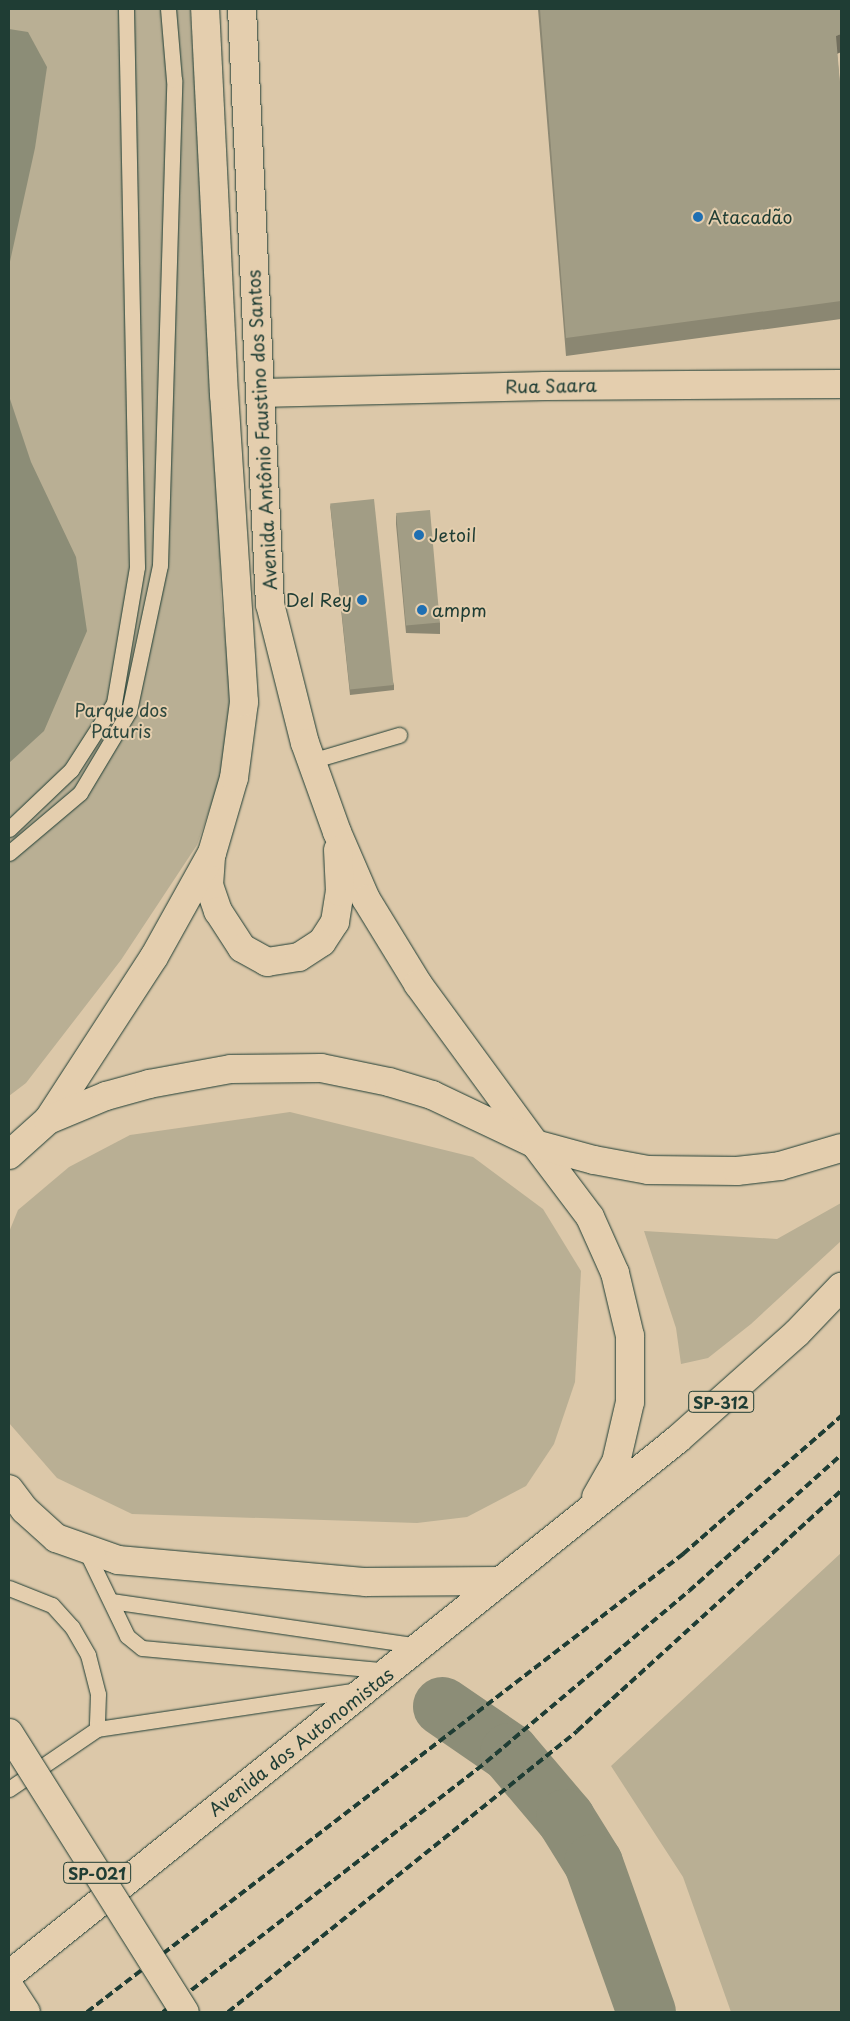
<!DOCTYPE html>
<html>
<head>
<meta charset="utf-8">
<style>
	body { margin:0 }
	#map { position:relative; width:850px; height:2021px; overflow:hidden; background:#dcc8a9; font-family:"Playpen Sans",sans-serif }
	div>[style] { position:absolute }
	[style*='--x'] { left:calc(var(--x)*1px); top:calc(var(--y)*1px); width:calc(var(--w)*1px); rotate:calc(var(--a)*1deg) }
	.green>* { inset:0; background:#b9af94 }
	.water>* { inset:0; background:#8c8d77 }
	.river>* { height:59px; margin:-29.5px; padding:0 29.5px; transform-origin:29.5px; border-radius:29.5px; background:#8c8d77 }
	.roads { filter:drop-shadow(0 0 1px #1f3d34) drop-shadow(0 0 1px #1f3d34) }
	.service>* { height:15px; margin:-7.5px; padding:0 7.5px; transform-origin:7.5px; border-radius:7.5px; background:#e4ceae }
	.minor>* { height:28px; margin:-14px; padding:0 14px; transform-origin:14px; border-radius:14px; background:#e4ceae }
	.secondary>* { height:28px; margin:-14px; padding:0 14px; transform-origin:14px; border-radius:14px; background:#e4ceae }
	.primary>* { height:28px; margin:-14px; padding:0 14px; transform-origin:14px; border-radius:14px; background:#e4ceae }
	.motorway>* { height:28px; margin:-14px; padding:0 14px; transform-origin:14px; border-radius:14px; background:#e4ceae }
	.rail>* { height:4px; margin-top:-2px; transform-origin:0; background:repeating-linear-gradient(90deg,#1f3d34 0 8px,transparent 0 12px) }
	.bridges { filter:drop-shadow(0 0 1px #1f3d34) drop-shadow(0 0 1px #1f3d34) }
	.motorway-bridge>* { height:28px; margin:-14px; padding:0 14px; transform-origin:14px; border-radius:14px; background:#e4ceae }
	.wall>* { inset:0; background:#8b8772 }
	.shaded-wall>* { inset:0; background:#716e5d }
	.building>* { inset:0; background:#a29d85; transform-origin:0 0 }
	.dots>* { width:14px; height:14px; translate:-50% -50%; box-sizing:border-box; border:2px solid #e4ceae; border-radius:50% }
	span { translate:-50% -50%; white-space:nowrap; text-align:center; line-height:1.15; -webkit-text-stroke:4px #e4ceae; paint-order:stroke }
	.shield-label span { padding:1px 4px; background:#e4ceae; border:1px solid; border-radius:4px; -webkit-text-stroke-width:0 }
	.shield-label { font-size:16px; color:#1f3d34; font-weight:700 }
	.poi-label { font-size:18px; color:#1f3d34 }
	.left { translate:0 -50%; text-align:left }
	.right { translate:-100% -50%; text-align:right }
	.street-label { font-size:18px; color:#1f3d34 }
	.park-label { font-size:18px; color:#2e483e }
	.frame { position:absolute; inset:0; border:10px solid #1f3d34; pointer-events:none }
</style>
</head>
<body>
<div id="map">
	<div class="green">
		<i style="clip-path:polygon(9px 9px,190px 9px,217px 428px,221px 598px,235px 736px,197px 845px,121px 960px,26px 1083px,9px 1096px)"></i>
		<i style="clip-path:polygon(290px 1112px,473px 1157px,543px 1209px,581px 1271px,575px 1382px,554px 1444px,526px 1486px,467px 1517px,417px 1523px,132px 1514px,57px 1478px,9px 1423px,9px 1232px,18px 1210px,69px 1167px,130px 1135px)"></i>
		<i style="clip-path:polygon(841px 1203px,841px 1241px,751px 1324px,708px 1358px,681px 1364px,676px 1328px,644px 1231px,777px 1239px)"></i>
		<i style="clip-path:polygon(841px 1553px,841px 2012px,731px 2012px,683px 1877px,611px 1766px)"></i>
	</div>
	<div class="water">
		<i style="clip-path:polygon(9px 29px,28px 32px,47px 67px,35px 148px,9px 266px)"></i>
		<i style="clip-path:polygon(9px 396px,31px 462px,76px 557px,87px 631px,44px 731px,9px 763px)"></i>
	</div>
	<div class="river">
		<i style="--x:442;--y:1706;--w:81;--a:34.5"></i>
		<i style="--x:509;--y:1752;--w:87;--a:49.7"></i>
		<i style="--x:565;--y:1818;--w:53;--a:58.1"></i>
		<i style="--x:593;--y:1863;--w:158;--a:70.4"></i>
	</div>
	<div class="roads">
		<div class="service">
			<i style="--x:311;--y:761;--w:92;--a:-16.5"></i>
			<i style="--x:9;--y:829;--w:86;--a:-43.6"></i>
			<i style="--x:71;--y:770;--w:80;--a:-57.3"></i>
			<i style="--x:114;--y:703;--w:138;--a:-80.4"></i>
			<i style="--x:137;--y:567;--w:558;--a:-91.13"></i>
			<i style="--x:9;--y:853;--w:93;--a:-40.2"></i>
			<i style="--x:80;--y:793;--w:96;--a:-59.1"></i>
			<i style="--x:129;--y:711;--w:149;--a:-78"></i>
			<i style="--x:160;--y:565;--w:485;--a:-88.3"></i>
			<i style="--x:174;--y:80;--w:71;--a:-94.8"></i>
			<i style="--x:86;--y:1551;--w:94;--a:64.2"></i>
			<i style="--x:127;--y:1636;--w:19;--a:39"></i>
			<i style="--x:142;--y:1648;--w:247;--a:5.3"></i>
			<i style="--x:9;--y:1588;--w:46;--a:21.6"></i>
			<i style="--x:52;--y:1605;--w:30;--a:48"></i>
			<i style="--x:72;--y:1627;--w:32;--a:60"></i>
			<i style="--x:88;--y:1655;--w:40;--a:75.6"></i>
			<i style="--x:98;--y:1694;--w:35;--a:92"></i>
			<i style="--x:111;--y:1601;--w:313;--a:8.3"></i>
			<i style="--x:9;--y:1789;--w:107;--a:-34.3"></i>
			<i style="--x:97;--y:1729;--w:264;--a:-8.5"></i>
		</div>
		<div class="minor">
			<i style="--x:260;--y:393;--w:285;--a:-1.4"></i>
			<i style="--x:545;--y:386;--w:296;--a:-0.4"></i>
		</div>
		<div class="secondary">
			<i style="--x:242;--y:9;--w:596;--a:87.31"></i>
			<i style="--x:270;--y:604;--w:143;--a:75.9"></i>
			<i style="--x:305;--y:743;--w:95;--a:70.2"></i>
			<i style="--x:337;--y:832;--w:73;--a:66.6"></i>
			<i style="--x:366;--y:899;--w:100;--a:58.5"></i>
			<i style="--x:418;--y:984;--w:198;--a:53.8"></i>
			<i style="--x:211;--y:857;--w:28;--a:94"></i>
			<i style="--x:209;--y:885;--w:28;--a:71"></i>
			<i style="--x:218;--y:911;--w:44;--a:57"></i>
			<i style="--x:242;--y:948;--w:29;--a:29"></i>
			<i style="--x:267;--y:962;--w:32;--a:-9"></i>
			<i style="--x:299;--y:957;--w:27;--a:-33"></i>
			<i style="--x:322;--y:942;--w:24;--a:-57"></i>
			<i style="--x:335;--y:922;--w:30;--a:-81"></i>
			<i style="--x:340;--y:892;--w:42;--a:-92.7"></i>
			<i style="--x:48;--y:1120;--w:194;--a:-57"></i>
			<i style="--x:154;--y:957;--w:119;--a:-60.9"></i>
			<i style="--x:212;--y:853;--w:78;--a:-73.7"></i>
			<i style="--x:234;--y:778;--w:77;--a:-82.5"></i>
			<i style="--x:244;--y:702;--w:308;--a:-93.7"></i>
			<i style="--x:224;--y:395;--w:386;--a:-92.8"></i>
		</div>
		<div class="primary">
			<i style="--x:535;--y:1144;--w:91;--a:53"></i>
			<i style="--x:590;--y:1217;--w:61;--a:65.9"></i>
			<i style="--x:615;--y:1273;--w:65;--a:76.6"></i>
			<i style="--x:630;--y:1336;--w:66;--a:90"></i>
			<i style="--x:630;--y:1402;--w:62;--a:103.1"></i>
			<i style="--x:616;--y:1462;--w:40;--a:119.7"></i>
			<i style="--x:9;--y:1155;--w:52;--a:-41.9"></i>
			<i style="--x:48;--y:1120;--w:63;--a:-22.5"></i>
			<i style="--x:106;--y:1096;--w:45;--a:-15.6"></i>
			<i style="--x:149;--y:1084;--w:83;--a:-10.4"></i>
			<i style="--x:231;--y:1069;--w:90;--a:-0.6"></i>
			<i style="--x:321;--y:1068;--w:69;--a:11.6"></i>
			<i style="--x:389;--y:1082;--w:45;--a:16.8"></i>
			<i style="--x:432;--y:1095;--w:114;--a:25.4"></i>
			<i style="--x:535;--y:1144;--w:61;--a:15.2"></i>
			<i style="--x:594;--y:1160;--w:55;--a:10.5"></i>
			<i style="--x:648;--y:1170;--w:89;--a:0.6"></i>
			<i style="--x:737;--y:1171;--w:43;--a:-6.6"></i>
			<i style="--x:780;--y:1166;--w:64;--a:-16.4"></i>
			<i style="--x:9;--y:1489;--w:26;--a:53"></i>
			<i style="--x:25;--y:1510;--w:42;--a:42.1"></i>
			<i style="--x:56;--y:1538;--w:66;--a:19.5"></i>
			<i style="--x:118;--y:1560;--w:249;--a:5.1"></i>
			<i style="--x:366;--y:1582;--w:133;--a:-0.4"></i>
			<i style="--x:9;--y:1975;--w:857;--a:-38.7"></i>
			<i style="--x:678;--y:1439;--w:159;--a:-41.7"></i>
			<i style="--x:797;--y:1333;--w:64;--a:-46.3"></i>
		</div>
		<div class="motorway">
			<i style="--x:9;--y:1986;--w:31;--a:57"></i>
		</div>
	</div>
	<div class="rail">
		<i style="--x:87;--y:2012;--w:752;--a:-37.54"></i>
		<i style="--x:683;--y:1554;--w:210;--a:-41.1"></i>
		<i style="--x:163;--y:2012;--w:408;--a:-37.7"></i>
		<i style="--x:486;--y:1762;--w:265;--a:-40.1"></i>
		<i style="--x:689;--y:1591;--w:204;--a:-41.8"></i>
		<i style="--x:228;--y:2012;--w:448;--a:-38.8"></i>
		<i style="--x:577;--y:1731;--w:357;--a:-42.3"></i>
	</div>
	<div class="bridges">
		<div class="motorway-bridge">
			<i style="--x:9;--y:1733;--w:330;--a:57.8"></i>
		</div>
	</div>
	<div class="wall">
		<i style="clip-path:polygon(538px 9px,841px 9px,841px 52px,837px 54px,841px 96px,841px 319px,566px 356px)"></i>
		<i style="clip-path:polygon(330px 504px,394px 685px,394px 690px,350px 695px)"></i>
		<i style="clip-path:polygon(396px 514px,440px 623px,440px 634px,406px 633px,396px 524px)"></i>
	</div>
	<div class="shaded-wall">
		<i style="clip-path:polygon(841px 34px,841px 52px,836px 54px,836px 36px)"></i>
	</div>
	<div class="building">
		<i style="clip-path:polygon(540px 9px,841px 9px,841px 34px,836px 36px,841px 96px,841px 301px,566px 338px)"></i>
		<i style="left:374px;top:499px;width:187px;height:44px;rotate:84deg"></i>
		<i style="left:430px;top:510px;width:113px;height:34px;rotate:85deg"></i>
	</div>
	<div class="dots">
		<i style="left:698px;top:217px;background:#1f6fb2"></i>
		<i style="left:419px;top:535px;background:#1f6fb2"></i>
		<i style="left:362px;top:600px;background:#1f6fb2"></i>
		<i style="left:422px;top:610px;background:#1f6fb2"></i>
	</div>
	<div class="shield-label">
		<span style="left:721px;top:1402px">SP-312</span>
		<span style="left:97px;top:1873px">SP-021</span>
	</div>
	<div class="poi-label">
		<span class="left" style="left:708px;top:217px">Atacadão</span>
		<span class="left" style="left:429px;top:535px">Jetoil</span>
		<span class="right" style="left:352px;top:600px">Del Rey</span>
		<span class="left" style="left:432px;top:610px">ampm</span>
	</div>
	<div class="street-label">
		<span style="left:551px;top:386px;rotate:-1deg">Rua Saara</span>
		<span style="left:262px;top:430px;rotate:-93deg">Avenida Antônio Faustino dos Santos</span>
		<span style="left:301px;top:1742px;rotate:-38deg">Avenida dos Autonomistas</span>
	</div>
	<div class="park-label">
		<span style="left:121px;top:721px">Parque dos<br>Paturis</span>
	</div>
	<div class="frame"></div>
</div>
</body>
</html>
